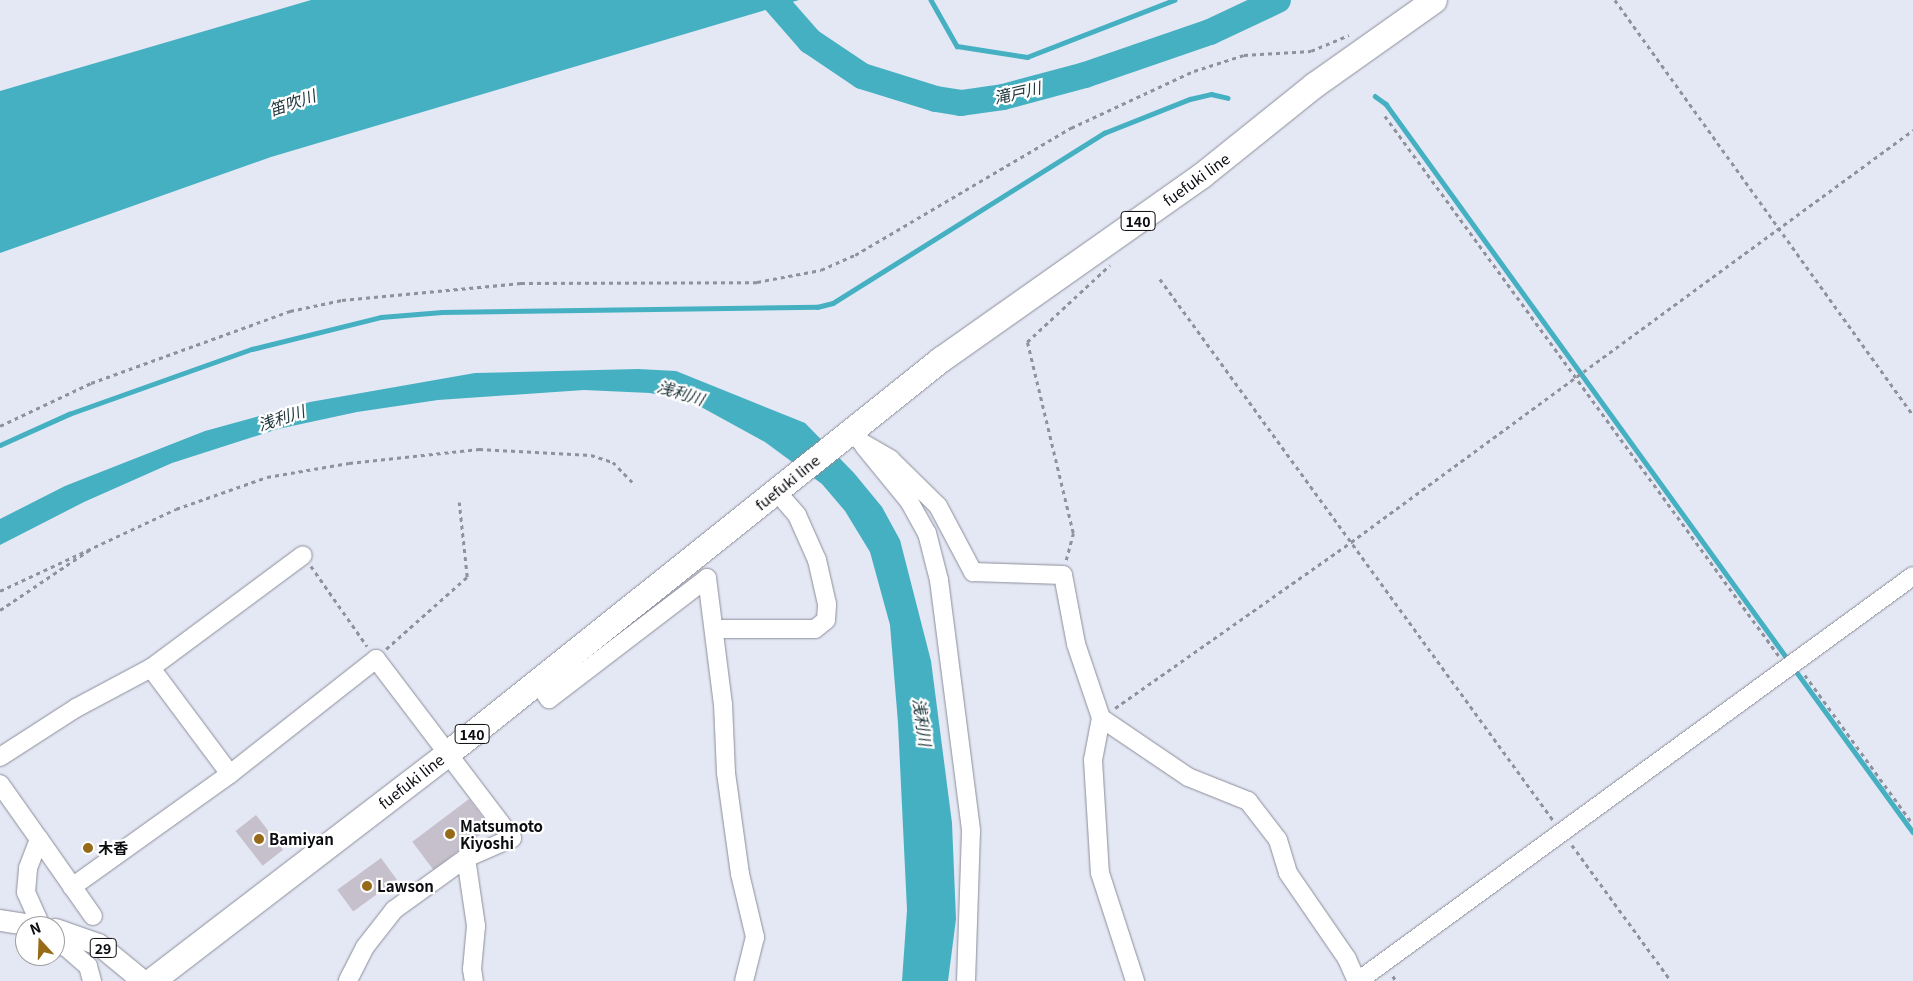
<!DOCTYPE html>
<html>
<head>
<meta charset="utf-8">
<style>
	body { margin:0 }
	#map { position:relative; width:1913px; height:981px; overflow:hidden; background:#e4e7f4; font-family:Georgia,"Noto Sans JP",serif }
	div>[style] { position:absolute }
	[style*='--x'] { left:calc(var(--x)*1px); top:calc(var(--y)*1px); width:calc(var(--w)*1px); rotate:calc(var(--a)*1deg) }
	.water>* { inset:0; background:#45b0c1 }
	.stream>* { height:4.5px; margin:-2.25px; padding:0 2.25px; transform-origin:2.25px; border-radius:2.25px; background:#45b0c1 }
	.river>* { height:26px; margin:-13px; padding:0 13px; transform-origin:13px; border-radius:13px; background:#45b0c1 }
	.building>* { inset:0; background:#c5c0cb; transform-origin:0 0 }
	.path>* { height:2.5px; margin-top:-1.25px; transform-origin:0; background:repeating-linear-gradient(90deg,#8f929b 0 4px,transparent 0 8px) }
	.roads { filter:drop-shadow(0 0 1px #8b8e9a) drop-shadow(0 0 1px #8b8e9a) }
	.minor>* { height:18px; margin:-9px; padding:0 9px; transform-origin:9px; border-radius:9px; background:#fff }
	.major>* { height:21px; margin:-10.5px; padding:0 10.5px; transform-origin:10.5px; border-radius:10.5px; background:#fff }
	.highway>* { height:25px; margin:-12.5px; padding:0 12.5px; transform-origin:12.5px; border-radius:12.5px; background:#fff }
	.dots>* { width:14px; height:14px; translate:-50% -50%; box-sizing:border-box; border:2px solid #fff; border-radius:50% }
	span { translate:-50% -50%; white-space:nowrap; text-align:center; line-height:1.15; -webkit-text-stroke:4.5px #fff; paint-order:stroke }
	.shield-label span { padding:1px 4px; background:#fff; border:1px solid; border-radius:4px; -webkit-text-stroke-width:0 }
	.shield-label { font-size:14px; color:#0b0c10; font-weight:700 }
	.street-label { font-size:15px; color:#0b0c10 }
	.poi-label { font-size:15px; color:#0b0c10; font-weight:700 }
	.left { translate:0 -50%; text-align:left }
	.water-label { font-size:16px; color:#20373c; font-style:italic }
	.north { position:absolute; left:15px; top:916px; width:50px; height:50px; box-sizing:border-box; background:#fff; border:1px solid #9d9e9f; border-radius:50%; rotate:340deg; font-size:14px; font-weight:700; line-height:20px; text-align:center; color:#0b0c10 }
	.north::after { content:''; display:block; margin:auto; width:18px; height:22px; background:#966a17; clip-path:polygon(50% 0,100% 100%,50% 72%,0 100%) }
</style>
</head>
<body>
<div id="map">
	<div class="water">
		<i style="clip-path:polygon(311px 0,799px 0,271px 157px,0 253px,0 91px)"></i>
		<i style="clip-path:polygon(638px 369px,676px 371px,805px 423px,854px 473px,882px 507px,900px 540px,931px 661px,952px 823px,956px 919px,948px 981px,902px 981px,907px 910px,898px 723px,890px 625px,870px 552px,845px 511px,822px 484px,765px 442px,692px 402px,650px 393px,584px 390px,438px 400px,357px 412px,278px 429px,172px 463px,84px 502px,0 545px,0 519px,65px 486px,205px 431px,310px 402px,475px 373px)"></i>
	</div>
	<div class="stream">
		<i style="--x:931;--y:0;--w:53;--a:60.5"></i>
		<i style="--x:957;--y:46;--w:71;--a:8.9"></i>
		<i style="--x:1027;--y:57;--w:158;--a:-21.2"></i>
		<i style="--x:1375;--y:96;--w:14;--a:36"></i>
		<i style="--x:1386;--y:104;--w:688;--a:54.11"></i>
		<i style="--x:0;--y:445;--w:76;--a:-24.2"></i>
		<i style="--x:69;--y:414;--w:194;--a:-19.6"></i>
		<i style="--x:252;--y:349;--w:133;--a:-13.9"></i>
		<i style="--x:381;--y:317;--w:61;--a:-4.7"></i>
		<i style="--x:442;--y:312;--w:375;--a:-0.8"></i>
		<i style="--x:817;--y:307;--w:16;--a:-14"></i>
		<i style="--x:833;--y:303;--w:320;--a:-32.1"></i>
		<i style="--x:1104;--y:133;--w:92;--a:-21.6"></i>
		<i style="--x:1190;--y:99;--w:22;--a:-13"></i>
		<i style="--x:1211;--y:94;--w:17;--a:13"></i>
		<i style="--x:1793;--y:667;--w:204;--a:54"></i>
	</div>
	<div class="river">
		<i style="--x:774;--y:0;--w:55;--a:48.7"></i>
		<i style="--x:810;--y:41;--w:63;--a:33.9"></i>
		<i style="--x:862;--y:76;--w:77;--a:17.3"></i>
		<i style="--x:936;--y:99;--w:25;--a:9"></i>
		<i style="--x:961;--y:103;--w:42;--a:-8.1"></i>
		<i style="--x:1003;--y:97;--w:85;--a:-15"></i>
		<i style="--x:1085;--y:75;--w:132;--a:-19"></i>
		<i style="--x:1210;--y:32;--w:75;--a:-25.2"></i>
	</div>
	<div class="building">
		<i style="left:469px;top:799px;width:35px;height:71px;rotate:53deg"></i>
		<i style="left:256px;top:815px;width:44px;height:26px;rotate:52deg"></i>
		<i style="left:381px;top:858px;width:27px;height:54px;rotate:54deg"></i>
	</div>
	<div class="path">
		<i style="--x:1615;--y:0;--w:511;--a:54.32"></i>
		<i style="--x:1385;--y:116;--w:668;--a:53.88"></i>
		<i style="--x:1160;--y:279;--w:669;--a:54"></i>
		<i style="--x:0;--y:426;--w:101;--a:-25.3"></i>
		<i style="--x:91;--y:383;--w:212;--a:-19.9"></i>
		<i style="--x:290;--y:311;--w:53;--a:-11.9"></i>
		<i style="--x:342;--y:300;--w:180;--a:-5.4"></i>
		<i style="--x:521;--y:283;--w:236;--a:-0.2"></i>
		<i style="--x:757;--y:282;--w:65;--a:-10.6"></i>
		<i style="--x:821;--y:270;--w:37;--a:-24"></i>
		<i style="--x:855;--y:255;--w:251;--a:-30.5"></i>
		<i style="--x:1071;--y:128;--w:136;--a:-24.9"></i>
		<i style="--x:1194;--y:71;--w:52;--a:-17.7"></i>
		<i style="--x:1244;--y:55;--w:67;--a:-3.4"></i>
		<i style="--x:1311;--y:51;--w:41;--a:-22.8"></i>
		<i style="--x:1066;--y:560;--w:28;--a:-75"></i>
		<i style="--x:1073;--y:533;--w:196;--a:-103.5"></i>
		<i style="--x:1027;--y:342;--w:113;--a:-42.9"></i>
		<i style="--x:311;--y:566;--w:98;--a:55"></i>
		<i style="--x:0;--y:591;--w:194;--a:-25"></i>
		<i style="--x:176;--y:509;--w:96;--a:-19.4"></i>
		<i style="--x:267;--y:477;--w:83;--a:-9.7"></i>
		<i style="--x:349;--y:463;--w:131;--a:-6.1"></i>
		<i style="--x:479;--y:449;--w:112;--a:3.1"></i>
		<i style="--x:591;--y:455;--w:23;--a:18"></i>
		<i style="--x:613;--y:462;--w:29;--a:46"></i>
		<i style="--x:0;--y:610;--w:111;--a:-34"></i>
		<i style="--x:386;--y:649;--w:108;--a:-41.6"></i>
		<i style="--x:467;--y:577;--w:75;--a:-96.1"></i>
		<i style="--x:1805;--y:675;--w:184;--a:54.1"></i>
		<i style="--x:1115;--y:708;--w:289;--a:-35.1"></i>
		<i style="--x:1351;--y:542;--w:697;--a:-36.24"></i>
		<i style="--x:1572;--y:845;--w:168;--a:53.9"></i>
		<i style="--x:1393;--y:976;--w:6;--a:59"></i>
	</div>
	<div class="roads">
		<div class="minor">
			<i style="--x:861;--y:442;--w:34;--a:30"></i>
			<i style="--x:890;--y:459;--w:67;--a:44.4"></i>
			<i style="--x:938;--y:506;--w:75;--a:62.1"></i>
			<i style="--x:973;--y:572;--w:90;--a:1.9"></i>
			<i style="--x:1063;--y:575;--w:70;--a:79.3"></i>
			<i style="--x:1076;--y:644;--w:78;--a:71.3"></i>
			<i style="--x:1101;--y:718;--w:43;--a:100.8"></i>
			<i style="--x:1093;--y:760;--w:113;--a:86.5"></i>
			<i style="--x:1100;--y:873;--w:114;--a:72"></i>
			<i style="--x:864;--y:446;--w:71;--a:50.7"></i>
			<i style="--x:909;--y:501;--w:37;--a:61"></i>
			<i style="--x:927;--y:533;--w:49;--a:75.7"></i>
			<i style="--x:939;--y:580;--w:253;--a:82.7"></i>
			<i style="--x:971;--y:831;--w:150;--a:91.9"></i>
			<i style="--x:715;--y:629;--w:100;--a:0"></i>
			<i style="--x:815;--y:629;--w:14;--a:-39"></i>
			<i style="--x:826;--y:620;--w:16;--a:-86"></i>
			<i style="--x:827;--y:604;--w:45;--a:-102.8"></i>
			<i style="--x:817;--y:560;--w:49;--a:-114"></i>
			<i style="--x:797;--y:515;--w:32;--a:-131"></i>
			<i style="--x:151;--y:668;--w:132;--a:53.3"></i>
			<i style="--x:537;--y:682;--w:21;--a:55"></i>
			<i style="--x:549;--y:699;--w:199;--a:-37.4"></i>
			<i style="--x:707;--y:578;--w:127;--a:82.8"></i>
			<i style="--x:723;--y:704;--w:69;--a:87.5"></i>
			<i style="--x:726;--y:773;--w:102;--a:82.1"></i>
			<i style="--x:740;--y:874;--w:65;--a:76.6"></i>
			<i style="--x:755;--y:937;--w:45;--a:104"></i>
			<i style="--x:1101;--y:718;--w:105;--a:34.1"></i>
			<i style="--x:1188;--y:777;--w:65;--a:21.8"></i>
			<i style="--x:1248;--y:801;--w:49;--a:52.4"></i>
			<i style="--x:1278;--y:840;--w:34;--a:73"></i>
			<i style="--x:1288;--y:873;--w:104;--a:55.5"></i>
			<i style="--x:1347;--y:959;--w:24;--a:66"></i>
			<i style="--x:0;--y:757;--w:90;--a:-32.8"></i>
			<i style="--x:76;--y:708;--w:85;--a:-28.1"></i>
			<i style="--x:151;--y:668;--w:189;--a:-36.6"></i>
			<i style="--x:0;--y:784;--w:67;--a:54.7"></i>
			<i style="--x:466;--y:858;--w:69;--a:81.6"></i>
			<i style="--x:476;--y:926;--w:43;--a:95.3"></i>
			<i style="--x:472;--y:969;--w:12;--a:81"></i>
			<i style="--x:72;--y:887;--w:194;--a:-35.6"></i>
			<i style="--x:230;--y:774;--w:186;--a:-38.2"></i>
			<i style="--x:376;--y:659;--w:225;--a:52.8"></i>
			<i style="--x:512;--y:838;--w:50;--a:156.5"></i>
			<i style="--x:466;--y:858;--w:89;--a:144.2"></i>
			<i style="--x:394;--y:910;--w:47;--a:128.1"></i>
			<i style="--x:365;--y:947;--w:38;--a:117"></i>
			<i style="--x:41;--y:926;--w:37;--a:-114"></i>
			<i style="--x:26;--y:892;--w:24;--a:-85"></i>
			<i style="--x:28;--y:868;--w:31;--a:-69"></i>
			<i style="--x:39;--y:839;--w:94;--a:55"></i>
			<i style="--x:55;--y:944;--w:13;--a:18"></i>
			<i style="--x:67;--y:948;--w:28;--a:41"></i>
			<i style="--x:88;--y:966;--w:16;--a:75"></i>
			<i style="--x:1358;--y:981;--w:687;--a:-36.12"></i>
		</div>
		<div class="major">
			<i style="--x:0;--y:920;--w:36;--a:9"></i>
			<i style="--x:55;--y:929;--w:46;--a:19.2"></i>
			<i style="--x:98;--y:944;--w:58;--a:39.4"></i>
		</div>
		<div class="highway">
			<i style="--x:151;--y:981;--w:376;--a:-37.5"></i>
			<i style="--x:449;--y:752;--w:630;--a:-38.62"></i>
			<i style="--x:941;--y:359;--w:319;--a:-35.2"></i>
			<i style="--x:1202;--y:175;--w:144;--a:-38.8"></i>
			<i style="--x:1314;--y:85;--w:147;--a:-35.3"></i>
		</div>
	</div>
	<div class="dots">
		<i style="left:450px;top:834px;background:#966a17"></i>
		<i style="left:259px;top:839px;background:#966a17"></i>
		<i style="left:88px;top:848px;background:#966a17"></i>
		<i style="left:367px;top:886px;background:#966a17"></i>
	</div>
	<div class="shield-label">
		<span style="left:1138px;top:221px">140</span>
		<span style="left:472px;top:734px">140</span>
		<span style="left:103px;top:948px">29</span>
	</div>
	<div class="street-label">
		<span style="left:1196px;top:179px;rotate:-36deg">fuefuki line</span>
		<span style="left:787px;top:482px;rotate:-39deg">fuefuki line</span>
		<span style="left:411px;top:781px;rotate:-38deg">fuefuki line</span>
	</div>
	<div class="poi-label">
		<span class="left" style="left:460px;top:834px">Matsumoto<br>Kiyoshi</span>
		<span class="left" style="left:269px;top:839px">Bamiyan</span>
		<span class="left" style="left:98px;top:848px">木香</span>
		<span class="left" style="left:377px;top:886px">Lawson</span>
	</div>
	<div class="water-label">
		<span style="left:1017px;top:92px;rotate:-13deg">滝戸川</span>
		<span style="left:292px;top:102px;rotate:-19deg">笛吹川</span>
		<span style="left:681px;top:392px;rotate:17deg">浅利川</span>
		<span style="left:281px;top:417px;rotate:-18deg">浅利川</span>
		<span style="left:923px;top:722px;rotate:82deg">浅利川</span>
	</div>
	<div class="north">N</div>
</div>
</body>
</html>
